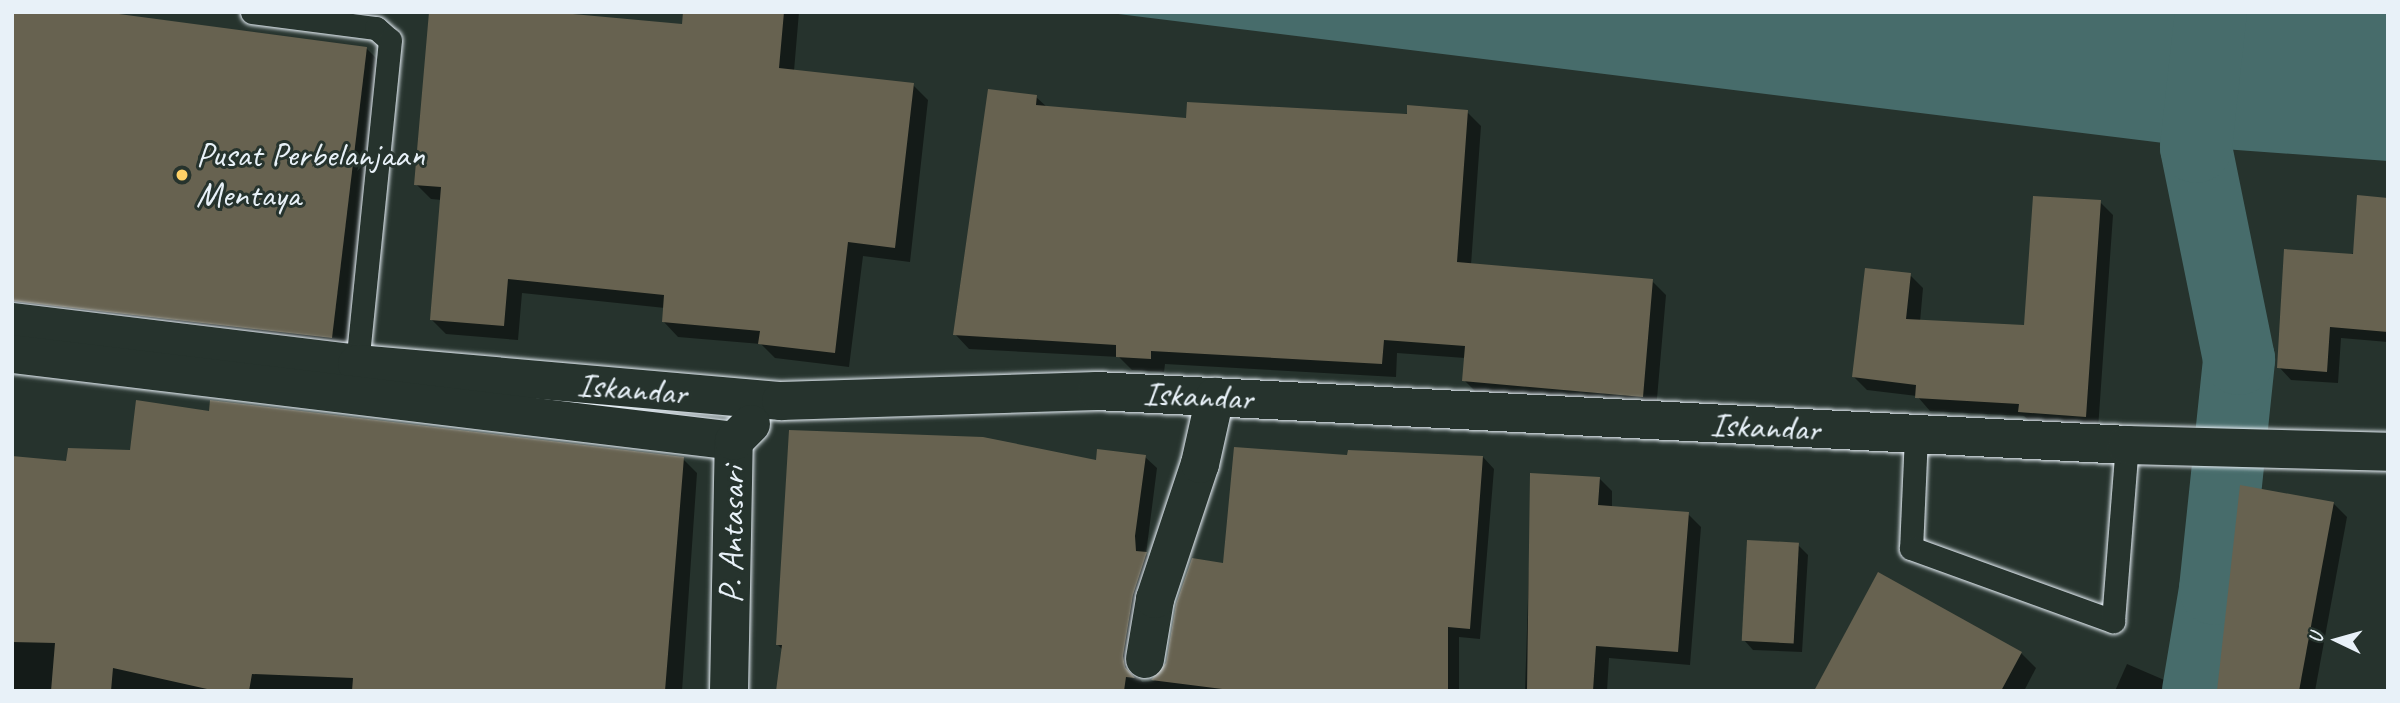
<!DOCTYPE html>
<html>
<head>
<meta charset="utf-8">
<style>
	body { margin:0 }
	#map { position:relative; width:2400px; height:703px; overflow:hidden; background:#26332d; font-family:Caveat,sans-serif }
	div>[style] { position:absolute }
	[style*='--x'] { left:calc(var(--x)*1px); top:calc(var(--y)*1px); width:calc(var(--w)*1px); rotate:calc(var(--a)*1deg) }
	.water>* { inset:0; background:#476c6b }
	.shadow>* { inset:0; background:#0007 }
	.river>* { height:72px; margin:-36px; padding:0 36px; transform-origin:36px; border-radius:36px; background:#476c6b }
	.building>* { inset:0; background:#676250; transform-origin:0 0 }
	.roads { filter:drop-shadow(0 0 2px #e8f1f8) drop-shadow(0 0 2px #e8f1f8) }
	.lane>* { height:23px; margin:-11.5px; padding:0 11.5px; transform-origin:11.5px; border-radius:11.5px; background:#26332d }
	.street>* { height:38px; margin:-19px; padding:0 19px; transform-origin:19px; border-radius:19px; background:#26332d }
	.dots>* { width:19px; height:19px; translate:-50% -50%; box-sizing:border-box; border:4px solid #26332d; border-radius:50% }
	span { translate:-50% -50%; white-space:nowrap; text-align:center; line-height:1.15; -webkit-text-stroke:6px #26332d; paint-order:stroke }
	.poi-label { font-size:35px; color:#e8f1f8 }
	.left { translate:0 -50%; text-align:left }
	.street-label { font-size:35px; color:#e8f1f8 }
	.frame { position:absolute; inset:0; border:14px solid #e8f1f8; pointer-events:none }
	.north { position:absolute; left:2302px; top:605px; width:70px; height:70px; -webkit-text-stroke:5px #26332d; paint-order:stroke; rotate:275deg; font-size:19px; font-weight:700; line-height:28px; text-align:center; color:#e8f1f8 }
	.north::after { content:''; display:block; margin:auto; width:24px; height:32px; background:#e8f1f8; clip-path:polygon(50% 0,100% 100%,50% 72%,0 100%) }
</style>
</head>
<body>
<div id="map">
	<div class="water">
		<i style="clip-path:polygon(1102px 12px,2388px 12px,2388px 161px,2196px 147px)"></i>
	</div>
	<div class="shadow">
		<i style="clip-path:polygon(12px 12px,366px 48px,383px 65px,348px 354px,12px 317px)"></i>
		<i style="clip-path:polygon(685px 12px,799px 12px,794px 71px,913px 85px,928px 100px,910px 262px,863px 256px,849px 367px,775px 358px,761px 344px,678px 337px,664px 322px,665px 308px,522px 293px,518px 340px,446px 334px,431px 319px,442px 200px,431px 199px,416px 184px,683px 26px)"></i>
		<i style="clip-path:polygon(1036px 97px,1048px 108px,1187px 120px,1467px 112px,1481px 126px,1471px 265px,1652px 281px,1666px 295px,1656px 410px,1478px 394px,1464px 380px,1465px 358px,1397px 353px,1396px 377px,1165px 364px,1164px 372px,1132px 370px,1119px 357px,969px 349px,955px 334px)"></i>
		<i style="clip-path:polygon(2388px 199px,2388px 342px,2341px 338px,2338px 383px,2291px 380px,2279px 367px)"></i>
		<i style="clip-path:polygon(2100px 202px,2113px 215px,2098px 429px,2033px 424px,2024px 416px,1930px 411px,1917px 396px,1867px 390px,1854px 377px,1910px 275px,1923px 288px,1920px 322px,2026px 327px)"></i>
		<i style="clip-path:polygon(210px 413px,683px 459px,697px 473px,682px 691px,12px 691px,12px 458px,68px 463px,132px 452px)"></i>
		<i style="clip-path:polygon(1145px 457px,1157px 468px,1146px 554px,1158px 565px,1134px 669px,1142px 682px,1154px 681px,1168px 664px,1225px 565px,1349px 457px,1483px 457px,1494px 469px,1480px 639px,1459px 637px,1459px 691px,778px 691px,783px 650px,777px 644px,1098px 462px)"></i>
		<i style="clip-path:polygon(1532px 475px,1599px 478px,1612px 491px,1612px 508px,1688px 514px,1701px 527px,1690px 665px,1609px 658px,1607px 691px,1525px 691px)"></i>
		<i style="clip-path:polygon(2333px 503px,2347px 517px,2315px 691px,2219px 691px)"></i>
		<i style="clip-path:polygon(1798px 545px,1808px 555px,1802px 652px,1753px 650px,1744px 640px)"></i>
		<i style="clip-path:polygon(2021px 653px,2036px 668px,2024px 691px,1816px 691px)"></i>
		<i style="clip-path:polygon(2127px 664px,2169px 682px,2178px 691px,2115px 691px)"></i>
	</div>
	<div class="river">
		<i style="--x:2198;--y:691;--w:103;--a:-80.5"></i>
		<i style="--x:2215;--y:589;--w:231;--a:-84"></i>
		<i style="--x:2239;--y:359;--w:216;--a:-101.5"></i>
		<i style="--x:2196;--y:147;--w:136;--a:-83.7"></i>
	</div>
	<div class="building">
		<i style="clip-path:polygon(12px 12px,104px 12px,367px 47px,332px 338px,12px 301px)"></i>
		<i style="clip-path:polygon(429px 12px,551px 12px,682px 24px,683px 12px,784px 12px,779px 68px,914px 83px,895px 248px,848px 242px,835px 353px,758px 344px,760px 331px,662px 322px,664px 295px,508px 279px,504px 326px,430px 320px,441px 187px,414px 185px)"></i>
		<i style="clip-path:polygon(988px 89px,1037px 95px,1036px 105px,1186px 118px,1187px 102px,1407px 114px,1407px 105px,1468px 110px,1457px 262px,1653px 279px,1643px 397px,1462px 381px,1465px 346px,1384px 340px,1382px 364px,1151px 351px,1151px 359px,1116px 357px,1116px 345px,953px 335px)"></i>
		<i style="clip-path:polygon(2357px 195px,2388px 198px,2388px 332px,2330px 327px,2327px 372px,2277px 368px,2284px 249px,2353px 254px)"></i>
		<i style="clip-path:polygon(2033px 196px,2101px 200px,2086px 417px,2018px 412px,2019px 404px,1915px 398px,1916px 385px,1852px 377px,1865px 268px,1911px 273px,1906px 319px,2024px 325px)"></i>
		<i style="clip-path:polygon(136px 400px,209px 411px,210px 400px,684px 457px,665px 691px,352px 691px,353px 678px,252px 674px,249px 691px,216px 691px,113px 668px,111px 691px,51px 691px,55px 643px,12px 642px,12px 456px,66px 461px,68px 448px,130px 450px)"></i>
		<i style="clip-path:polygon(789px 430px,983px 437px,1096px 460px,1097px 449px,1146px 455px,1135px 536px,1136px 551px,1147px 552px,1133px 595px,1123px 656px,1125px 667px,1135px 678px,1126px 677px,1124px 691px,776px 691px,782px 645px,776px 645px)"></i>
		<i style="clip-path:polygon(1234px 447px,1347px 455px,1348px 450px,1483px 456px,1470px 629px,1448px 627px,1448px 691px,1238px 691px,1151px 680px,1166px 663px,1176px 604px,1192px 558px,1223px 563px)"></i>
		<i style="clip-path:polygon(1530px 473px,1600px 477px,1598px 505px,1689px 512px,1678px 652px,1596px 646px,1593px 691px,1527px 691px)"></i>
		<i style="clip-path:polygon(2240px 485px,2334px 502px,2299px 691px,2217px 691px)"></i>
		<i style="left:1747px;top:540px;width:52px;height:101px;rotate:3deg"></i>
		<i style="clip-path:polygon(1878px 572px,2022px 652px,2001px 691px,1814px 691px)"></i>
	</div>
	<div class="roads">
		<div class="lane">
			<i style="--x:252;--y:12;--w:125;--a:7.4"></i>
			<i style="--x:376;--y:28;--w:18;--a:41"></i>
			<i style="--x:390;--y:40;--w:326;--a:95.8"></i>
			<i style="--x:1916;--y:435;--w:113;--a:92.5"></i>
			<i style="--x:1911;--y:548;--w:215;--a:19.9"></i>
			<i style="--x:2113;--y:621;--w:177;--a:-85.5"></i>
		</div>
		<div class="street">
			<i style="--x:12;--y:322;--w:348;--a:6.9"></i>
			<i style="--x:357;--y:364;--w:426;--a:5"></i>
			<i style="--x:781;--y:401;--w:316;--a:-1.8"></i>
			<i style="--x:1097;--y:391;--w:1031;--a:3"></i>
			<i style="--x:2127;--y:445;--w:261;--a:1.5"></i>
			<i style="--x:12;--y:354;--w:727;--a:6.87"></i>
			<i style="--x:1145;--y:659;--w:61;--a:-80.5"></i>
			<i style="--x:1155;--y:599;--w:142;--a:-71.6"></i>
			<i style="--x:1200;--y:464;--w:69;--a:-77.4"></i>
			<i style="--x:729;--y:691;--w:250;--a:-88.9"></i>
			<i style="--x:734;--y:441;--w:24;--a:-45"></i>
		</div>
	</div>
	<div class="dots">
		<i style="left:182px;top:175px;background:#ffd166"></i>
	</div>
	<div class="poi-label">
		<span class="left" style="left:196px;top:175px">Pusat Perbelanjaan<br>Mentaya</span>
	</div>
	<div class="street-label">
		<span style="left:632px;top:389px;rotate:5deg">Iskandar</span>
		<span style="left:1198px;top:396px;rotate:3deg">Iskandar</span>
		<span style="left:1765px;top:427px;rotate:3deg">Iskandar</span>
		<span style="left:732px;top:535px;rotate:-89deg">P. Antasari</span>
	</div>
	<div class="frame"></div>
	<div class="north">U</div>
</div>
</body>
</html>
